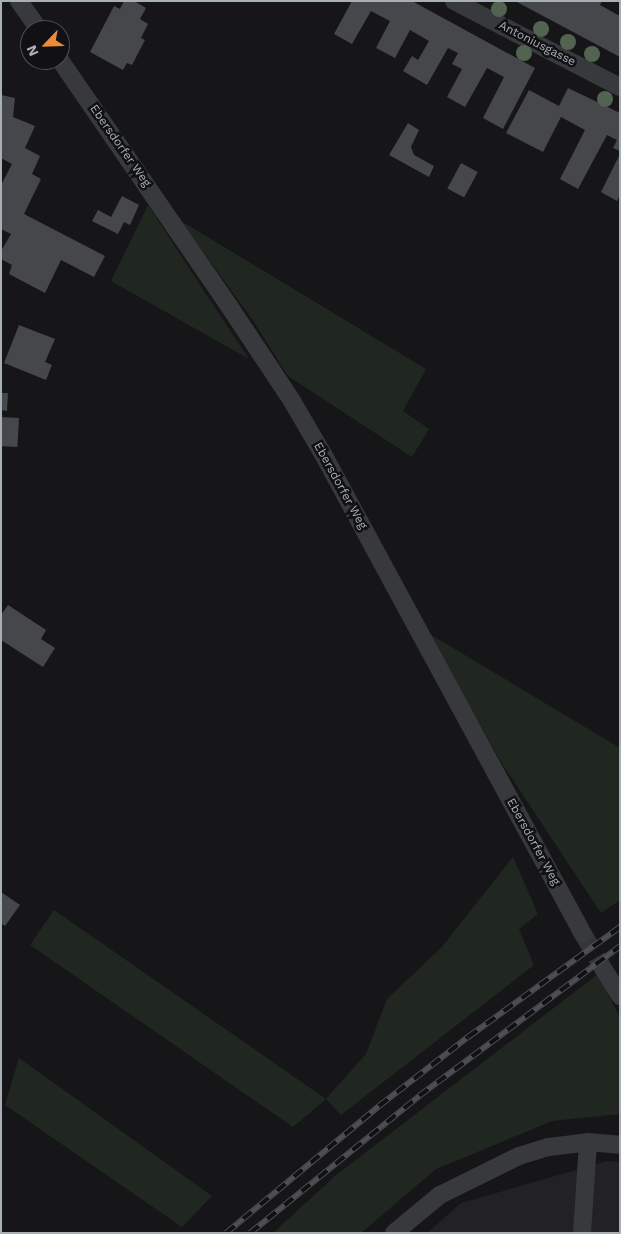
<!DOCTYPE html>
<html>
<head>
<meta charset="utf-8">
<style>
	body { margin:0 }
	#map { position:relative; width:621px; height:1234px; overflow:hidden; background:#161618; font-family:"Work Sans",sans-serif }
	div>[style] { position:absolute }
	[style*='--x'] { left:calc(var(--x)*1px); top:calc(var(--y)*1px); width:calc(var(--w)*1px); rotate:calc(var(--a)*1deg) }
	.built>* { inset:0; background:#222225 }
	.green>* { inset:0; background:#202720 }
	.building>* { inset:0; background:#45474b; transform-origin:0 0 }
	.minor-tunnel>* { height:18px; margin-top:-9px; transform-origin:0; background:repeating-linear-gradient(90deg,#333538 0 18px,transparent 0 27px) }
	.minor>* { height:18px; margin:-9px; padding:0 9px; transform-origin:9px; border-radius:9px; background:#37393c }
	.rail>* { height:5.5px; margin-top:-2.75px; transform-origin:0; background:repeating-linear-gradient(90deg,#111113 0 11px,#4c4f53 0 22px); box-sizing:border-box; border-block:1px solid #4c4f53 }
	.trees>* { width:16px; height:16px; margin:-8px; border-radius:50%; background:#526351 }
	span { translate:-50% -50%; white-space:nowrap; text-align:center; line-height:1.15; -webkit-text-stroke:5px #111113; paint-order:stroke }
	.street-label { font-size:12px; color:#a8b0b7 }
	.frame { position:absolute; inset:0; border:2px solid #a8b0b7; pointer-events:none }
	.north { position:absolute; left:20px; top:20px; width:50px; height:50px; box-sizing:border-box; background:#111113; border:1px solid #4d5155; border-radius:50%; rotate:246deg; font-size:14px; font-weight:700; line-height:20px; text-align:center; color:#a8b0b7 }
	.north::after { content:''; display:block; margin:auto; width:18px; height:22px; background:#ed8b38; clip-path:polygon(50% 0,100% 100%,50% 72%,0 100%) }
</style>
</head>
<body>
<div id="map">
	<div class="built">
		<i style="clip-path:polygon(607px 1161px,620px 1162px,620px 1233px,427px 1233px,461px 1203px)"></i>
	</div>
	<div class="green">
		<i style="clip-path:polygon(148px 205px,202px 288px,249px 359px,111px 281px)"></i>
		<i style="clip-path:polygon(181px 221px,426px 369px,403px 411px,429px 429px,412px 457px,288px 376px,254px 322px)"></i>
		<i style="clip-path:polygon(428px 633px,620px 748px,620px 900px,601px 913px,503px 765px)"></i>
		<i style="clip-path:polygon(513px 857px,538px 914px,519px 929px,534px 965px,341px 1115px,326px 1099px,293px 1127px,30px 945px,54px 910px,326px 1099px,366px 1054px,387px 999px,441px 948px)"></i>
		<i style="clip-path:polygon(598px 974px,620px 1018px,620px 1114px,552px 1121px,436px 1169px,361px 1233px,273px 1233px,335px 1176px)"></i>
		<i style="clip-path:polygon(19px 1058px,212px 1196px,182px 1227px,5px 1105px)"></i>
	</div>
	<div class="building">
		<i style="clip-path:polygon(124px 1px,134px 1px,146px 8px,140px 19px,148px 24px,141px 38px,145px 40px,132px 65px,127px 63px,123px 70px,90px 52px,114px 6px,120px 9px)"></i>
		<i style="clip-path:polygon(352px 1px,412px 1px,535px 68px,503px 129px,483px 118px,504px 77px,487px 68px,465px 107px,447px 97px,462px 69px,452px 64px,458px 53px,448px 48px,427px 85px,403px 71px,412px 56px,418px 60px,429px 41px,410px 30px,395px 58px,376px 48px,390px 21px,371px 11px,352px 44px,334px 34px)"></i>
		<i style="clip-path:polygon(515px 1px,602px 1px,600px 5px,620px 16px,620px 57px)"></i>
		<i style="clip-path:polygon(568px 88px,620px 113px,620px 151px,613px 148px,617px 140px,607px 135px,578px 189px,560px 179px,585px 130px,561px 117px,543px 152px,506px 133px,529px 90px,559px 106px)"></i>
		<i style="clip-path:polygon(1px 95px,15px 98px,13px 117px,35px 126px,25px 148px,40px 156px,32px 174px,41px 179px,24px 214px,105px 256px,94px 277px,61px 260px,45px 293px,9px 274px,12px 265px,1px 259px,1px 251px,11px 234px,1px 229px,1px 185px,12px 164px,1px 158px)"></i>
		<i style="clip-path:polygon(408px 123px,419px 130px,411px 147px,414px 155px,434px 166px,429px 177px,389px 155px)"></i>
		<i style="clip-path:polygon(620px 154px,620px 195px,617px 201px,601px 192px)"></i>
		<i style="left:461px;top:163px;width:19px;height:29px;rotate:28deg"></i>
		<i style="clip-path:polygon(122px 196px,139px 205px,130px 225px,124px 222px,118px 234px,92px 221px,98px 210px,111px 217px)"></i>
		<i style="clip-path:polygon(19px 325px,55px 339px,45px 362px,52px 365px,46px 380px,4px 363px)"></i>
		<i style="clip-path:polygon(1px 393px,8px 393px,7px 411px,1px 410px)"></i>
		<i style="left:1px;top:417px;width:18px;height:29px;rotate:3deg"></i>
		<i style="clip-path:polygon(8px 605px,46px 630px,41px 639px,55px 648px,43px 667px,1px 640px,1px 615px)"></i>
		<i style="clip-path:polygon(1px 892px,20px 905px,5px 926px,1px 923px)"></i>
	</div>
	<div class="minor-tunnel">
		<i style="--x:583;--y:934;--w:42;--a:59.7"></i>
	</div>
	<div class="minor">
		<i style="--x:19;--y:1;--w:35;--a:55"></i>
		<i style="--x:454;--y:1;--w:187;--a:27.4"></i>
		<i style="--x:60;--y:60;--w:298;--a:55.5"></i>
		<i style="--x:229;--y:306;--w:114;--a:56.4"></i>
		<i style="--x:292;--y:401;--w:61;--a:59.7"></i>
		<i style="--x:323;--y:454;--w:546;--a:61.56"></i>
		<i style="--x:604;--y:970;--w:31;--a:58"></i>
		<i style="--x:394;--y:1233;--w:60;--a:-39.6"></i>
		<i style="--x:440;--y:1195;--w:88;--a:-26.3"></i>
		<i style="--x:519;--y:1156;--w:31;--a:-17"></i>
		<i style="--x:549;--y:1147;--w:39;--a:-7"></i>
		<i style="--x:588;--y:1142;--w:32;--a:5"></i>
		<i style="--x:582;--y:1233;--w:91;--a:-86.2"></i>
	</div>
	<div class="rail">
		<i style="--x:226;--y:1233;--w:199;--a:-39.7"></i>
		<i style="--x:379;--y:1106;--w:113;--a:-37.8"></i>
		<i style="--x:468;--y:1037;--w:188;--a:-35.9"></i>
		<i style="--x:250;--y:1233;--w:218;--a:-39"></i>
		<i style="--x:419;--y:1096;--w:251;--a:-36.7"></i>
	</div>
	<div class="trees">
		<i style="left:499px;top:9px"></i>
		<i style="left:541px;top:29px"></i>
		<i style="left:568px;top:42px"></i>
		<i style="left:524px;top:53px"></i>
		<i style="left:592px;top:54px"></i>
		<i style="left:605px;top:99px"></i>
	</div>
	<div class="street-label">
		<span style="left:537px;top:44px;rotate:27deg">Antoniusgasse</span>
		<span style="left:120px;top:146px;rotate:55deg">Ebersdorfer Weg</span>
		<span style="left:340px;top:486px;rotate:61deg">Ebersdorfer Weg</span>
		<span style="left:533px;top:842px;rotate:61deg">Ebersdorfer Weg</span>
	</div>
	<div class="frame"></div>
	<div class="north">N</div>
</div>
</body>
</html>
